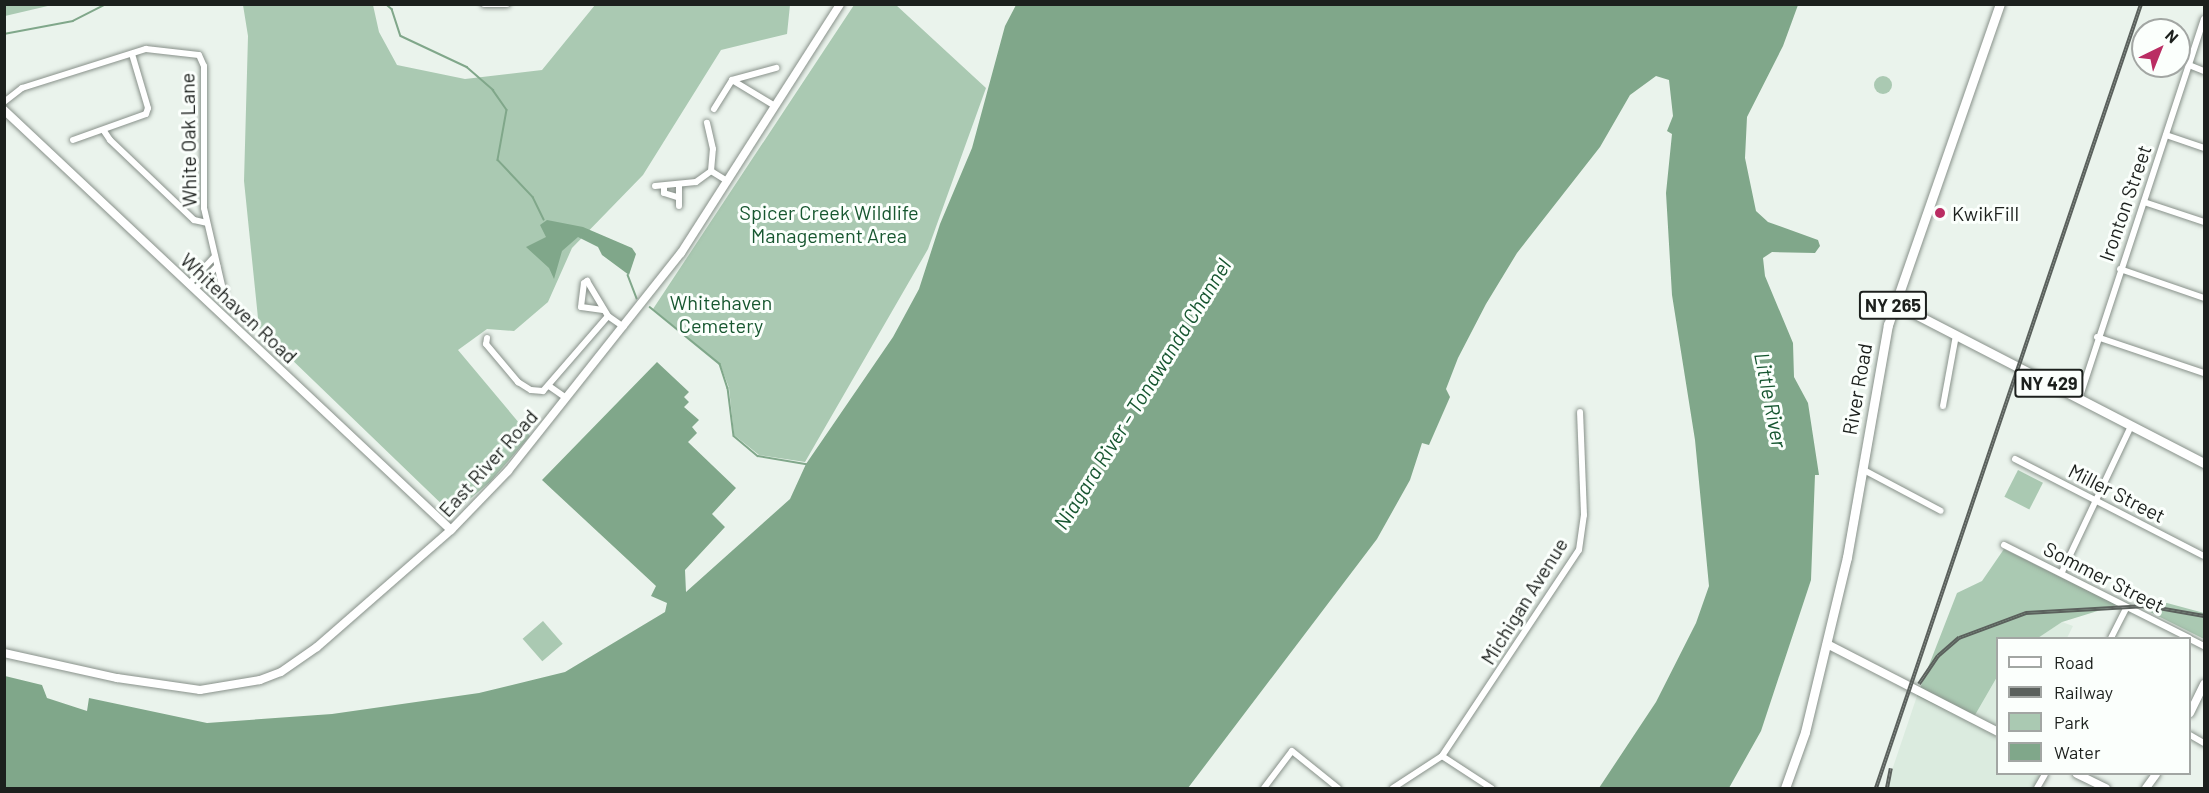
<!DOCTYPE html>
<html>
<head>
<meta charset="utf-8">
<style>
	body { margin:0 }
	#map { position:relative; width:2209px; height:793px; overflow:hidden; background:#eaf3ec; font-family:Barlow,sans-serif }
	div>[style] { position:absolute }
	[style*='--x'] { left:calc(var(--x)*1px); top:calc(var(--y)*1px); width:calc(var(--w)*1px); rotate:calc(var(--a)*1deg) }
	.built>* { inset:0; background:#dbebdf }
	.green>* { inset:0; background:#aac9b2; transform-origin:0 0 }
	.round { border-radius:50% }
	.water>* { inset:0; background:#80a78a }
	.stream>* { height:1.5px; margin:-0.75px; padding:0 0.75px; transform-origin:0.75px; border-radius:0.75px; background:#80a78a }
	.roads { filter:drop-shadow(0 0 2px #88918a) drop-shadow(0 0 2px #88918a) }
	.street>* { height:6px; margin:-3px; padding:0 3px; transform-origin:3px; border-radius:3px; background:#fff }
	.secondary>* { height:8px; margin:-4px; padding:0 4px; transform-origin:4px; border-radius:4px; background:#fff }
	.primary>* { height:9px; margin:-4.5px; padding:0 4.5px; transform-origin:4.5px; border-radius:4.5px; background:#fff }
	.rail>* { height:4px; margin-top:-2px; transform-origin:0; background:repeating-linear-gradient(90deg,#fbfffc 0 4.5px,#5b615d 0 9px); box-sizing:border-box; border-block:2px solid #5b615d }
	.dots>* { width:16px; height:16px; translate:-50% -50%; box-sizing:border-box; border:3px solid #fbfffc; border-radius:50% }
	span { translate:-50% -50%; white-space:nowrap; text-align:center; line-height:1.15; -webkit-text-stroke:6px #fbfffc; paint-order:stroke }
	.shield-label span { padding:2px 4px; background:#fbfffc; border:2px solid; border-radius:4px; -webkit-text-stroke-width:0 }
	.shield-label { font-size:18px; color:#1c201d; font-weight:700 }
	.street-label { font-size:20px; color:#1c201d }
	.park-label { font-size:20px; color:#175730 }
	.poi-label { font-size:20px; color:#1c201d }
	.left { translate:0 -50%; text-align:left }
	.water-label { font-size:21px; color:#15552f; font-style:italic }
	.frame { position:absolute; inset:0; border:6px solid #1c201d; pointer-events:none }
	.legend { position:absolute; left:1996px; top:637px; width:195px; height:138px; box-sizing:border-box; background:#fbfffc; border:2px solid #a2a6a3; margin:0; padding:8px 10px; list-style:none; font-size:18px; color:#1c201d }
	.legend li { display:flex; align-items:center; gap:12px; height:30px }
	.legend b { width:30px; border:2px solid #a2a6a3 }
	.north { position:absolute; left:2131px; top:18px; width:60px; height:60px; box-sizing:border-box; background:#fbfffc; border:2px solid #a2a6a3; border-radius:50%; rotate:43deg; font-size:16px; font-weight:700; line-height:24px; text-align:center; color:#1c201d }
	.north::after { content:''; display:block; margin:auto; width:21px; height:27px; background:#ba2d63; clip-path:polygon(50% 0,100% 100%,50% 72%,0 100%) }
</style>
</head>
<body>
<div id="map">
	<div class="built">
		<i style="clip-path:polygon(2062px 622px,2073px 626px,2067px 638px,2038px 638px)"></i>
		<i style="clip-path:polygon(1997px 677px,1998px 774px,2044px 774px,2036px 788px,1886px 788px,1917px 696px,1971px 722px)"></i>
	</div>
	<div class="green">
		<i style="clip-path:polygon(5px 4px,52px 4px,52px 5px,5px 16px)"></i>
		<i style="clip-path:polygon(243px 5px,373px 5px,379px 32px,397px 65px,465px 79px,542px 70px,595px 5px,790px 5px,787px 34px,721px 50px,643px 175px,572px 248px,548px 302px,514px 331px,487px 329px,458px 350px,530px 436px,490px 482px,452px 514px,259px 328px,244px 181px,248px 36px)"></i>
		<i style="clip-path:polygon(854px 5px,896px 5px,986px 88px,928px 249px,805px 462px,759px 455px,734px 435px,729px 388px,720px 364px,653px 309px)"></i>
		<i class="round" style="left:1874px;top:76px;width:18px;height:18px"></i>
		<i style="left:2018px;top:470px;width:28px;height:30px;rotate:27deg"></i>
		<i style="clip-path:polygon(2004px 549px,2117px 605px,2062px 622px,2038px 638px,1998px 638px,1997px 677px,1971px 722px,1917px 696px,1957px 593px,1982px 581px)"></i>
		<i style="clip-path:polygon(2167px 603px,2204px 613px,2204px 639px,2134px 604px)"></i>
		<i style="left:543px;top:621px;width:30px;height:27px;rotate:49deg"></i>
	</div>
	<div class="water">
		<i style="clip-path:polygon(1016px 5px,1798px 5px,1783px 46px,1747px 117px,1745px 158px,1756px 211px,1768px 222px,1818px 240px,1820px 246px,1815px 253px,1772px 252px,1763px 258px,1765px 276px,1793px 343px,1794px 377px,1808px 403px,1819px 475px,1815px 475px,1811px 580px,1761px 731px,1729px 788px,1599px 788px,1656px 702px,1696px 623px,1709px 586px,1695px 440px,1672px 295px,1666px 193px,1672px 134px,1667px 131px,1673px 116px,1669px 80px,1656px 76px,1630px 95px,1600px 147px,1517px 253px,1486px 304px,1458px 358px,1446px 389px,1450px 397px,1429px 445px,1422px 443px,1410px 480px,1377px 539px,1188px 788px,5px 788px,5px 676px,42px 685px,47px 698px,87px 711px,89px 698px,207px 723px,332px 714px,479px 693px,565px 672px,665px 612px,667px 603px,651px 596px,656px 586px,542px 480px,657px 362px,689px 392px,684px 397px,689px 402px,684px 407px,699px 420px,692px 427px,697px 433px,688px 442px,736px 488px,712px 514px,725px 527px,685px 570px,686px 592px,790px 499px,806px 464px,893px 337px,919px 289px,940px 224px,972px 148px,1005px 26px)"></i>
		<i style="clip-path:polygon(547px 220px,583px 227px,632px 248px,636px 254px,629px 275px,602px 255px,598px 247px,578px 237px,562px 251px,554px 279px,549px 268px,526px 247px,546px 237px,540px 225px)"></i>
	</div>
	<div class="stream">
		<i style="--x:386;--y:4;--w:8;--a:40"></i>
		<i style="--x:392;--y:9;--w:28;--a:72"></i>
		<i style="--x:401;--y:36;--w:73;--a:25.2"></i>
		<i style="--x:467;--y:67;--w:35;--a:41"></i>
		<i style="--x:493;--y:90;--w:24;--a:55"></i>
		<i style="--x:507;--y:110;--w:51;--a:100.2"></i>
		<i style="--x:498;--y:160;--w:51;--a:46.6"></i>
		<i style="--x:533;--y:197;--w:25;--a:64"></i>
		<i style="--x:4;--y:34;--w:70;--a:-10.7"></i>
		<i style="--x:73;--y:21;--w:37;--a:-27"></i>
		<i style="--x:628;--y:275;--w:25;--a:69"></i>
		<i style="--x:650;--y:307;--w:90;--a:39.2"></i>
		<i style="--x:720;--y:364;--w:25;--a:72"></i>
		<i style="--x:728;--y:388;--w:48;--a:82.9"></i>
		<i style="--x:734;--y:436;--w:31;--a:40"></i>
		<i style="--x:758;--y:456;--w:49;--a:9.5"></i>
	</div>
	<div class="roads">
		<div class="street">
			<i style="--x:484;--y:4;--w:23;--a:0"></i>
			<i style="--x:2189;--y:65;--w:16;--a:22"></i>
			<i style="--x:732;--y:80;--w:50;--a:31.2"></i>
			<i style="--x:4;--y:102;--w:23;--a:-38"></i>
			<i style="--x:22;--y:88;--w:130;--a:-17.5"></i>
			<i style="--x:146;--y:49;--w:53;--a:6.5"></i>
			<i style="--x:199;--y:55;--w:12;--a:66"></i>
			<i style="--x:204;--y:66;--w:142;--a:90"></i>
			<i style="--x:204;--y:208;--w:88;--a:76.9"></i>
			<i style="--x:714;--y:109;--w:34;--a:-58"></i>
			<i style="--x:732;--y:80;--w:46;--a:-15.3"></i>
			<i style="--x:104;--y:131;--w:11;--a:56"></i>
			<i style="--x:110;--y:140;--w:116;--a:43.6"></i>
			<i style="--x:194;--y:220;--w:13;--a:13"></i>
			<i style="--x:2166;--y:135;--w:40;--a:18.9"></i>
			<i style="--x:73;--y:140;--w:77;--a:-19.6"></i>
			<i style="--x:146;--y:114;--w:6;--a:-72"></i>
			<i style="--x:148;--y:108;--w:56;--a:-106.5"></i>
			<i style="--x:711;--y:171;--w:19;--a:32"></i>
			<i style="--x:655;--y:186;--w:41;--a:-5.6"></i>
			<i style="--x:696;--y:182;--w:19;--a:-36"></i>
			<i style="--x:711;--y:171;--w:22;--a:-85"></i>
			<i style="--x:713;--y:149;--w:27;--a:-103"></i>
			<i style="--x:664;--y:187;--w:6;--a:90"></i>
			<i style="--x:664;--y:193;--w:14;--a:17"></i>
			<i style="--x:2144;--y:202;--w:63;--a:18.4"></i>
			<i style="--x:679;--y:206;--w:20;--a:-90"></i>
			<i style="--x:2120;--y:269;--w:89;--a:19"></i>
			<i style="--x:189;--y:284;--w:38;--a:-47"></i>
			<i style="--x:195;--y:289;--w:32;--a:-46"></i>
			<i style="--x:603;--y:310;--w:22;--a:-172"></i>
			<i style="--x:581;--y:307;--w:24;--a:-83"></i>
			<i style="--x:584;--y:283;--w:4;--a:-34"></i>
			<i style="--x:587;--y:281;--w:41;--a:59"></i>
			<i style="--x:608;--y:316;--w:19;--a:35"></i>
			<i style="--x:2097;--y:337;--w:113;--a:18.6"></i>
			<i style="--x:487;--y:338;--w:6;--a:99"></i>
			<i style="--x:486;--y:344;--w:50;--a:49.9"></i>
			<i style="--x:518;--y:382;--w:15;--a:32"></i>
			<i style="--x:531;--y:390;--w:12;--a:5"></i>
			<i style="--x:543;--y:391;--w:99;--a:-49.1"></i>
			<i style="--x:549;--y:386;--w:21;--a:35"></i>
			<i style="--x:2079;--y:399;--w:400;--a:-71.8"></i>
			<i style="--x:1943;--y:406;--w:72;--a:-79.6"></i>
			<i style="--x:2015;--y:459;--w:212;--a:27.2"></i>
			<i style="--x:1862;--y:469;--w:89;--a:28"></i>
			<i style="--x:2004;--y:545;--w:207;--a:26.7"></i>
			<i style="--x:2062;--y:572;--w:161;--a:-64.7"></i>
			<i style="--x:2111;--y:638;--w:34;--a:-63"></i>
			<i style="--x:2190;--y:639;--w:16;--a:27"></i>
			<i style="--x:2190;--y:735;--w:16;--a:30"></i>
			<i style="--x:1442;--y:756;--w:59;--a:33.1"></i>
			<i style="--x:1264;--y:788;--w:46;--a:-52.9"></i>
			<i style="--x:1292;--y:751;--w:59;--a:38.8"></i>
			<i style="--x:1393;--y:788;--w:59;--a:-33.1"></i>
			<i style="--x:1442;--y:756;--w:247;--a:-56.4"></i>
			<i style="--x:1579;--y:550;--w:35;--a:-82"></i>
			<i style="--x:1584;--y:515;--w:103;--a:-92.2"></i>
			<i style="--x:2037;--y:788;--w:16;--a:-60"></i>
		</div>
		<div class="secondary">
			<i style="--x:4;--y:110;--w:613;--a:43.22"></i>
			<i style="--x:1827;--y:644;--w:192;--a:27.2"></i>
			<i style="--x:4;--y:653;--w:116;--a:12.5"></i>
			<i style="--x:117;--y:678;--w:84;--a:8.2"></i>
			<i style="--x:200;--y:690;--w:61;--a:-9.5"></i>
			<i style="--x:260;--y:680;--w:22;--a:-21"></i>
			<i style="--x:281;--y:672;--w:44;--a:-34.8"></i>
			<i style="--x:317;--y:647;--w:178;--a:-41.1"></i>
			<i style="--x:451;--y:530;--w:82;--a:-46"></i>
			<i style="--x:508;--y:471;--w:278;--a:-51.6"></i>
			<i style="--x:681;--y:253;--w:295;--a:-57.4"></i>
			<i style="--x:2190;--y:713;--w:32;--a:-64"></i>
			<i style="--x:2077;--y:774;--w:32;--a:26"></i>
			<i style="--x:2146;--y:788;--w:17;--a:-54"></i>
		</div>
		<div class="primary">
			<i style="--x:1894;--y:303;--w:349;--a:27.3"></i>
			<i style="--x:1785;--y:788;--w:59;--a:-70.3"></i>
			<i style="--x:1805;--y:732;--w:180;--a:-76.5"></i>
			<i style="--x:1847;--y:557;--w:236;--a:-80"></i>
			<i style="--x:1888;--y:325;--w:340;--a:-70.8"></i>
		</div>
	</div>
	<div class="rail">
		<i style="--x:1919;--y:684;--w:34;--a:-56"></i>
		<i style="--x:1938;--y:656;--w:28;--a:-41"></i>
		<i style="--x:1959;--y:638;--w:72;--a:-20.5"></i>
		<i style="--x:2026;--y:613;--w:121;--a:-3.3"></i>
		<i style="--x:2147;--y:606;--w:58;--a:10"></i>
		<i style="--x:1876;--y:788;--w:828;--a:-71.32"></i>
		<i style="--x:1887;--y:788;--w:20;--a:-79"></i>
	</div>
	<div class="dots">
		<i style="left:1940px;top:213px;background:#ba2d63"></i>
	</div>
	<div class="shield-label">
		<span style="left:1893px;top:305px">NY 265</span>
		<span style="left:2049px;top:383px">NY 429</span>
	</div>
	<div class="street-label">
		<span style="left:188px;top:140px;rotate:-91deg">White Oak Lane</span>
		<span style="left:2125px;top:203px;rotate:-71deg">Ironton Street</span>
		<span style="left:239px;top:308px;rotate:43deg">Whitehaven Road</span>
		<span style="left:1857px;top:389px;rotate:-80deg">River Road</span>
		<span style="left:488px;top:463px;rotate:-48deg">East River Road</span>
		<span style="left:2117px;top:493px;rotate:27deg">Miller Street</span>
		<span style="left:2104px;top:577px;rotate:27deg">Sommer Street</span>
		<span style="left:1524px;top:601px;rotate:-58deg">Michigan Avenue</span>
	</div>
	<div class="park-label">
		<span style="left:829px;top:224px">Spicer Creek Wildlife<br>Management Area</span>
		<span style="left:721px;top:314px">Whitehaven<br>Cemetery</span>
	</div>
	<div class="poi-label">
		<span class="left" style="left:1952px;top:213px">KwikFill</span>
	</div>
	<div class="water-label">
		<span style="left:1142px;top:394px;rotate:-58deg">Niagara River – Tonawanda Channel</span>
		<span style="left:1771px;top:400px;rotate:79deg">Little River</span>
	</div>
	<div class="frame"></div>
	<ul class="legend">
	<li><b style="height:8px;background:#fff"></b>Road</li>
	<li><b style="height:8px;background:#5b615d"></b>Railway</li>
	<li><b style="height:16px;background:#aac9b2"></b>Park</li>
	<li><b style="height:16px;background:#80a78a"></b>Water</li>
	</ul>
	<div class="north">N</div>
</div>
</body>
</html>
